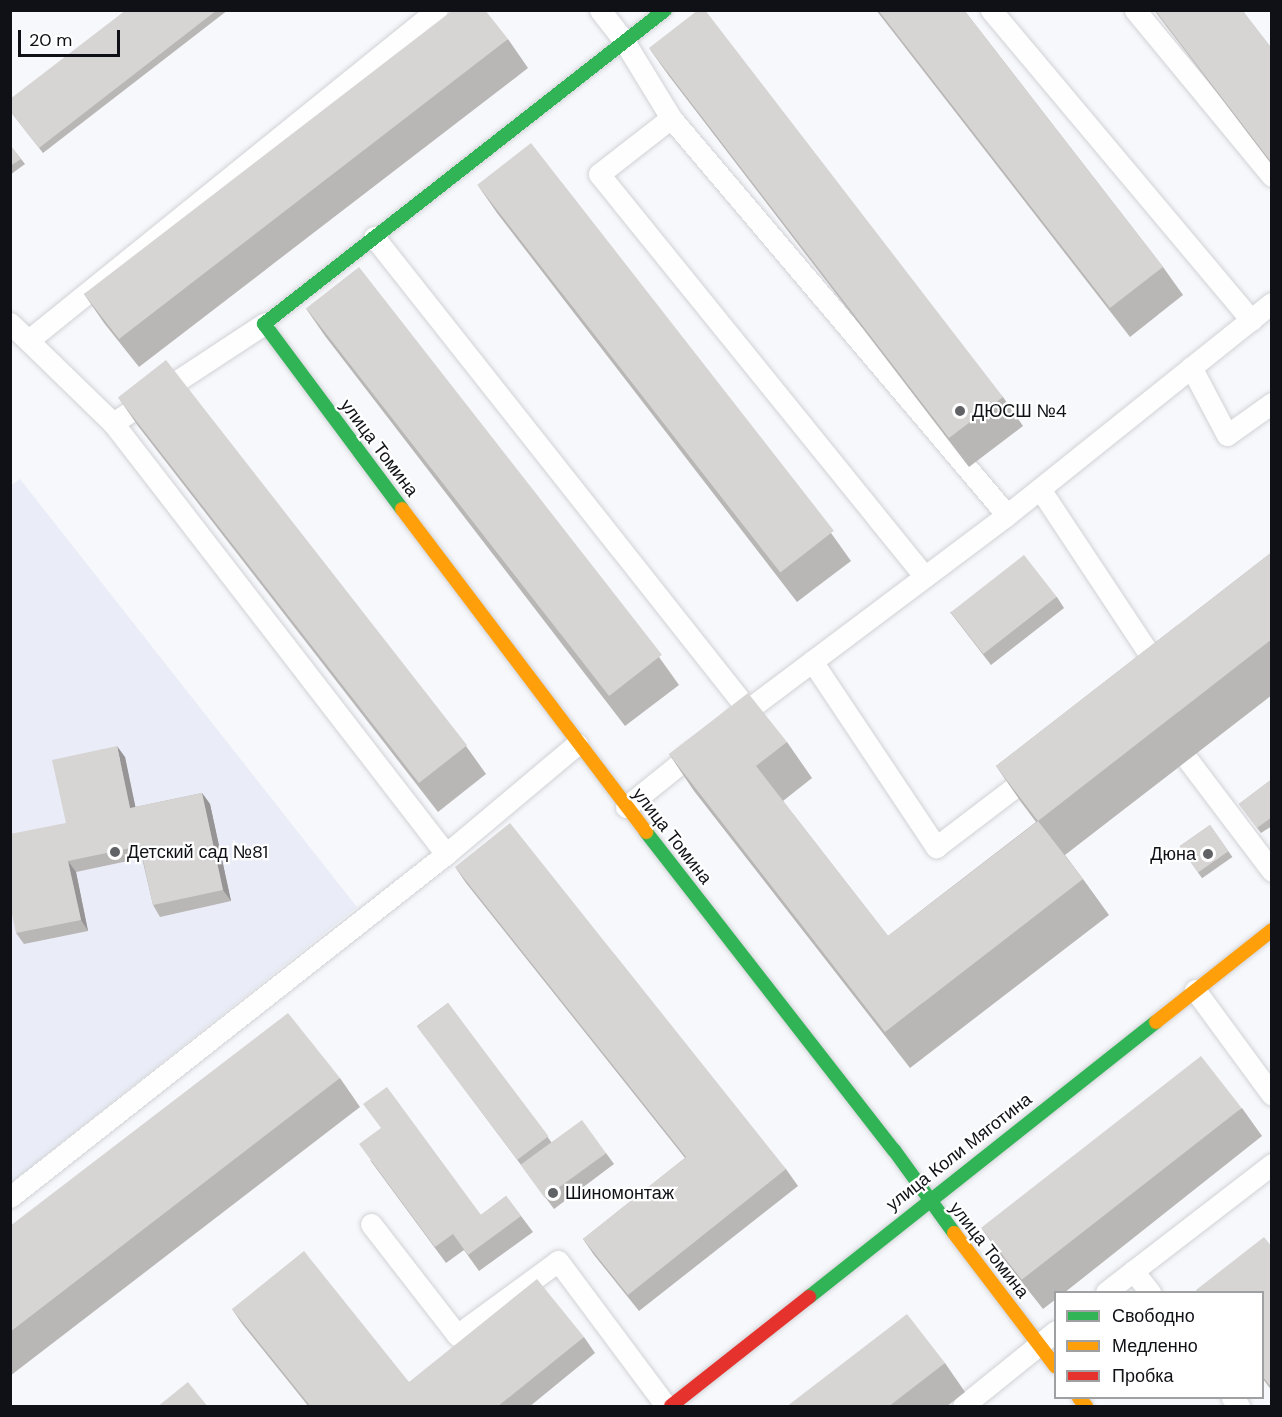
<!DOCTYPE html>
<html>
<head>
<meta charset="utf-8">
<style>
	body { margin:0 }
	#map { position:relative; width:1282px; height:1417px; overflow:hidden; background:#f7f8fb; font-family:"DM Sans",sans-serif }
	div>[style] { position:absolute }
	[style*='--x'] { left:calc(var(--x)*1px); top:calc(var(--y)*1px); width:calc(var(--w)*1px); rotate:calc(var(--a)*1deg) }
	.built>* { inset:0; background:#eaedf7 }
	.roads { filter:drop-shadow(0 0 2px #d1d2d6) drop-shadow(0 0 2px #d1d2d6) }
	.lane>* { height:21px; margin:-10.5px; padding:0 10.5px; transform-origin:10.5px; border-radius:10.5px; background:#fefefe }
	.fast>* { height:14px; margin:-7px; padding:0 7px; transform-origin:7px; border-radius:7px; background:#30b455 }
	.slow>* { height:14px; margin:-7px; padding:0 7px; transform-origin:7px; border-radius:7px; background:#ff9f0a }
	.jam>* { height:14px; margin:-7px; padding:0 7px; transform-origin:7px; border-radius:7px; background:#e5322d }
	.wall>* { inset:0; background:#b9b6b6; transform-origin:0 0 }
	.shaded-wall>* { inset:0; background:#969494 }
	.building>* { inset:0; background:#d7d4d4; transform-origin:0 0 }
	.dots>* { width:16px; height:16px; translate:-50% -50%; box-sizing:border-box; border:3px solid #fff; border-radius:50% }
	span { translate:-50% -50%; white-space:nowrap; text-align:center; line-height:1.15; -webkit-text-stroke:4.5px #fff; paint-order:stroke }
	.poi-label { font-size:18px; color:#101116 }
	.left { translate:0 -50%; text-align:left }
	.right { translate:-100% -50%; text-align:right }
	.street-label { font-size:18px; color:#101116 }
	.frame { position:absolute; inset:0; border:12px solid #101116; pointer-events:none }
	.legend { position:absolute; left:1054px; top:1291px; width:210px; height:108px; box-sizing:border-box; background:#fff; border:2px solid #9fa0a2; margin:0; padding:8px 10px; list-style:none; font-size:18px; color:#101116 }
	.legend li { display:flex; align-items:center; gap:12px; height:30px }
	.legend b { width:30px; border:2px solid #9fa0a2 }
	.scale { position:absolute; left:18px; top:30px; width:102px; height:27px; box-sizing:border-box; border:3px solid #101116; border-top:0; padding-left:8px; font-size:18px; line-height:21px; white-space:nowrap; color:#101116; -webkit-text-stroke:4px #fff; paint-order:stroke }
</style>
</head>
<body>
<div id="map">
	<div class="built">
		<i style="clip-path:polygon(20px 479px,357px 907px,11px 1183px,10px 486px)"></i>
	</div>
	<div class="roads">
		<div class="lane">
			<i style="--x:600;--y:10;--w:39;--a:52"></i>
			<i style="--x:624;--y:41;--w:90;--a:58.6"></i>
			<i style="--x:671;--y:118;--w:520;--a:49.76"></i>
			<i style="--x:991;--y:10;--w:405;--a:50"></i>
			<i style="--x:1135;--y:10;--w:215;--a:50.5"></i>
			<i style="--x:671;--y:118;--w:91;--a:142.1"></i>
			<i style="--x:599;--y:174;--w:518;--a:51.03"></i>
			<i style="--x:374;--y:237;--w:603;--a:51.67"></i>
			<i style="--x:10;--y:323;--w:144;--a:44.2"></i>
			<i style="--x:113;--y:423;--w:181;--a:-33.3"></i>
			<i style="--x:30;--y:339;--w:523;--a:-38.95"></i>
			<i style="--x:1191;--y:367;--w:77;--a:62.1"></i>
			<i style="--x:1227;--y:435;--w:55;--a:-35.4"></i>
			<i style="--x:113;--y:423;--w:545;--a:52.31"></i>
			<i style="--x:446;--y:854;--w:171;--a:-40"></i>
			<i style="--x:1040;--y:489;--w:221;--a:56.5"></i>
			<i style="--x:812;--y:661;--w:224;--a:56.3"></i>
			<i style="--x:936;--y:847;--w:122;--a:-37.3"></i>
			<i style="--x:734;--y:720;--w:341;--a:-36.9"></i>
			<i style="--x:1007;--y:515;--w:339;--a:-38.7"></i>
			<i style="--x:1188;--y:760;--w:139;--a:52.9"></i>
			<i style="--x:626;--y:807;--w:92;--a:-38.9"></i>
			<i style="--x:1195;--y:990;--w:130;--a:53.7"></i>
			<i style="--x:10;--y:1197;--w:555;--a:-38.19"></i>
			<i style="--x:371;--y:1224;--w:140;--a:52.2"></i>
			<i style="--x:457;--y:1335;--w:125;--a:-36.2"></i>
			<i style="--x:558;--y:1261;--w:181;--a:53.3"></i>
			<i style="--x:1133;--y:1271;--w:27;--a:51"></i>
			<i style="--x:1106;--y:1292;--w:210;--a:-37.6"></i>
			<i style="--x:1232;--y:1398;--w:11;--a:49"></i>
			<i style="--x:963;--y:1406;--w:119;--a:-38.9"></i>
		</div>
		<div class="fast">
			<i style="--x:402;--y:509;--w:231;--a:-126.7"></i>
			<i style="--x:264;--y:324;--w:509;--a:-38.06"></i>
			<i style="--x:646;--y:832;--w:403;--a:52.1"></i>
			<i style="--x:894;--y:1150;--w:102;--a:54.1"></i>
			<i style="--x:809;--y:1297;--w:443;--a:-38.4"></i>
		</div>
		<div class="slow">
			<i style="--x:402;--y:509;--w:405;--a:52.9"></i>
			<i style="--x:1156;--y:1022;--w:148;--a:-38.4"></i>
			<i style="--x:954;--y:1233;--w:168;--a:52.7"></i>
			<i style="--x:1079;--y:1398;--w:11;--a:49"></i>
		</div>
		<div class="jam">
			<i style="--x:671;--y:1406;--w:176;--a:-38.3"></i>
		</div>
	</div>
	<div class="wall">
		<i style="clip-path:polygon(126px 10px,228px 10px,43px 153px,10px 111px)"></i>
		<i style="clip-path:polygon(876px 10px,964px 10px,1163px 267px,1183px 295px,1130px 337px)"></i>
		<i style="clip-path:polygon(1154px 10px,1242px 10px,1272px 49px,1272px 165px)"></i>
		<i style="clip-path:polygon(508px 39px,528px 68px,139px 367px,104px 323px,84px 294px)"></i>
		<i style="clip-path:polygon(649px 48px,1003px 397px,1023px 426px,969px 467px,669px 76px)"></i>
		<i style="clip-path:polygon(10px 145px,25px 164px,10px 175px)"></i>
		<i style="clip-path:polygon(477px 184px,831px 533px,851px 561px,797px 602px,497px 213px)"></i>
		<i style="clip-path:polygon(305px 307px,659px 657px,679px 685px,625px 726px,325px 336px)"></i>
		<i style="clip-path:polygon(118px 397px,466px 746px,486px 774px,438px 812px,138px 426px)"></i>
		<i style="clip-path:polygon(1272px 552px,1272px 695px,1065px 855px,1083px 879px,1109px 915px,910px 1068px,694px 791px,669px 754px,787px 742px,812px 778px,783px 801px,888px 936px,1036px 822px,1021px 802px,996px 766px)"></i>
		<i style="clip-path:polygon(1057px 597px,1064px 608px,991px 665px,950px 612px)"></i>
		<i style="clip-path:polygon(125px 757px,135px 807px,202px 793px,210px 804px,231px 901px,160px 917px,153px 905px,142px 858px,76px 872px,88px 931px,24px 944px,16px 933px,66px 823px)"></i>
		<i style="clip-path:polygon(1272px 779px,1272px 826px,1261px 833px,1239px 804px)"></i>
		<i style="left:1210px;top:825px;width:39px;height:37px;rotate:55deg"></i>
		<i style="clip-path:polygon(455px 867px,786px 1169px,798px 1186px,639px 1311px,594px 1255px,583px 1239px,685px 1158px,466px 883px)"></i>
		<i style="clip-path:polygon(448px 1003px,552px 1143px,606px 1153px,614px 1164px,554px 1209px,417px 1026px)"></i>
		<i style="clip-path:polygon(340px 1078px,360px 1107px,10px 1376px,10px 1226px)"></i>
		<i style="clip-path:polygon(1242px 1108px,1262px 1136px,1064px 1293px,1056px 1293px,1056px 1299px,1043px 1309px,1002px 1257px,982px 1229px)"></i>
		<i style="clip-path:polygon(370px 1160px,481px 1215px,506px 1196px,533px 1232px,479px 1271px,464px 1250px,446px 1263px)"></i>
		<i style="clip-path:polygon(1272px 1247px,1272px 1391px,1263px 1379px,1263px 1293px)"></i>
		<i style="clip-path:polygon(232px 1309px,409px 1382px,584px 1337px,595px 1353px,529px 1407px,309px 1407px,243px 1325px)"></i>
		<i style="clip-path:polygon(945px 1363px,965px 1392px,946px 1407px,786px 1407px)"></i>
	</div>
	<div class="shaded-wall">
		<i style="clip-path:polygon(117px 746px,125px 757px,138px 819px,130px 808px)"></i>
		<i style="clip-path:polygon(202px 793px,210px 804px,231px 901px,223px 890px)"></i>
		<i style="clip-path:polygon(68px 861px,76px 872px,88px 931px,81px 920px)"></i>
	</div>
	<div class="building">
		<i style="clip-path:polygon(126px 10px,217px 10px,39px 148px,10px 111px,10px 99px)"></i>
		<i style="clip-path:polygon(453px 10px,485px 10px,508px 39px,119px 339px,84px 294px)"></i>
		<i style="clip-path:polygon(698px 10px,705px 10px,1003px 397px,949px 438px,649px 48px)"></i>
		<i style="clip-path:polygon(878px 10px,964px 10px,1163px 267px,1110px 308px)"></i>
		<i style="clip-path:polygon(1155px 10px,1242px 10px,1272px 49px,1272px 163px)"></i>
		<i style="left:531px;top:143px;width:492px;height:68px;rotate:52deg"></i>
		<i style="clip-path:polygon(10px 145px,21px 159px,10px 166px)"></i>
		<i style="left:359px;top:267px;width:492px;height:67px;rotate:52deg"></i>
		<i style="left:166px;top:360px;width:489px;height:61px;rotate:52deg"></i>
		<i style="clip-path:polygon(1272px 552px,1272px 639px,1038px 821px,1083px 879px,885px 1032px,669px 754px,748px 693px,787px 742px,756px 766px,888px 936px,1038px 821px,996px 766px)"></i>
		<i style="left:1024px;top:555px;width:53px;height:93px;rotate:52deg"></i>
		<i style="clip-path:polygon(117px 746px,130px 808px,202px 793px,223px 890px,153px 905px,140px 846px,68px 861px,81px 920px,16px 933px,10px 905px,10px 834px,66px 823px,52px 760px)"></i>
		<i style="clip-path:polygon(1272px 779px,1272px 817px,1257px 828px,1239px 804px)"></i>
		<i style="clip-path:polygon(510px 823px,786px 1169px,628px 1295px,583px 1239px,686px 1157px,455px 867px)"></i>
		<i style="left:1210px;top:825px;width:32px;height:37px;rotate:55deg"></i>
		<i style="left:448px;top:1003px;width:167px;height:39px;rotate:53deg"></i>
		<i style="clip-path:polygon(288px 1013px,340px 1078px,10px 1332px,10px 1226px)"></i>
		<i style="left:1201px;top:1056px;width:66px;height:279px;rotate:52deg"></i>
		<i style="clip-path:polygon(387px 1087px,481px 1215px,506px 1196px,521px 1216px,468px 1255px,453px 1234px,435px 1247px,359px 1144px,381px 1128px,363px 1104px)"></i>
		<i style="left:582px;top:1120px;width:41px;height:76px;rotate:54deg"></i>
		<i style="clip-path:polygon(1264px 1237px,1272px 1247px,1272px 1388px,1263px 1377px,1263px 1293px,1197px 1293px,1196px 1290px)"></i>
		<i style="clip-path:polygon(304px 1251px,409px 1382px,537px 1279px,584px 1337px,497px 1407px,311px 1407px,232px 1309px)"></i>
		<i style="clip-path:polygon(907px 1314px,945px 1363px,888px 1407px,786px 1407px)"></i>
		<i style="clip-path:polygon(188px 1382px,208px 1407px,157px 1407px)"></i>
	</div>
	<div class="dots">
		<i style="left:960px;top:411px;background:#616266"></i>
		<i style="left:115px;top:852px;background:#616266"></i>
		<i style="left:1208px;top:854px;background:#616266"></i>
		<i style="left:553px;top:1193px;background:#616266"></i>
	</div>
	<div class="poi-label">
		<span class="left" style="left:972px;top:411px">ДЮСШ №4</span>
		<span class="left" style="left:127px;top:852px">Детский сад №81</span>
		<span class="right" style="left:1196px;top:854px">Дюна</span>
		<span class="left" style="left:565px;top:1193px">Шиномонтаж</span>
	</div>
	<div class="street-label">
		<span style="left:379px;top:448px;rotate:53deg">улица Томина</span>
		<span style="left:672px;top:836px;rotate:52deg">улица Томина</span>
		<span style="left:959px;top:1152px;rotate:-38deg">улица Коли Мяготина</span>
		<span style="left:989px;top:1250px;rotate:52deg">улица Томина</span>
	</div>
	<div class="frame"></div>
	<ul class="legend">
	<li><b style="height:8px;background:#30b455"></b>Свободно</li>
	<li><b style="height:8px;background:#ff9f0a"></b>Медленно</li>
	<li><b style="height:8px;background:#e5322d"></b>Пробка</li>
	</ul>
	<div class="scale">20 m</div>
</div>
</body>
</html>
